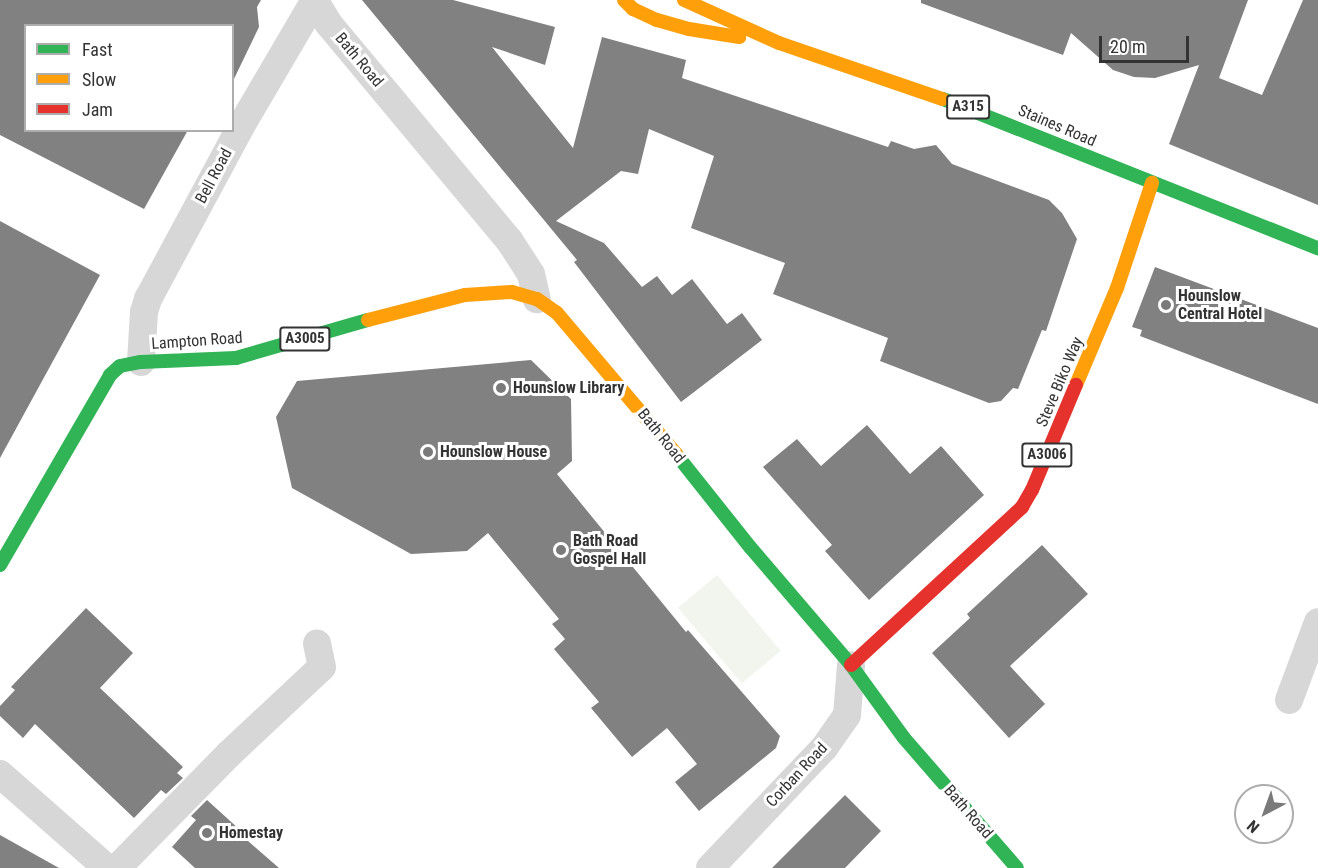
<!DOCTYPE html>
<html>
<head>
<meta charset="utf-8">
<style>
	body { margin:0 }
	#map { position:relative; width:1318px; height:868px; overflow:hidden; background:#fff; font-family:"Roboto Condensed",sans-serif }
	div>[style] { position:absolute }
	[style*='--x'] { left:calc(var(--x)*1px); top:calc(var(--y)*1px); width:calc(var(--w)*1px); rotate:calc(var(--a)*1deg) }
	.green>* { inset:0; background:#f1f5ed; transform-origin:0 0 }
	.building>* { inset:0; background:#818181 }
	.street>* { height:28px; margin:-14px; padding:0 14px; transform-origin:14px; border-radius:14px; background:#d7d7d7 }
	.fast>* { height:14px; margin:-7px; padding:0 7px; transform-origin:7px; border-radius:7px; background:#30b455 }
	.slow>* { height:14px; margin:-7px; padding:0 7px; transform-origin:7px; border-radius:7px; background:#ff9f0a }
	.jam>* { height:14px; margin:-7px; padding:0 7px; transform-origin:7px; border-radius:7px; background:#e5322d }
	.dots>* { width:16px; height:16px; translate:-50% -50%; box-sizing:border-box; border:3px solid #fff; border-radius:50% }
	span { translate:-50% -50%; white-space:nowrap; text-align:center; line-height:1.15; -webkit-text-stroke:6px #fff; paint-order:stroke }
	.shield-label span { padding:2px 4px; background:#fff; border:2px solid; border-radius:4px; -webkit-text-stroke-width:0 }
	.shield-label { font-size:15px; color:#333; font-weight:700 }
	.street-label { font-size:16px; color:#333 }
	.poi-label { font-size:16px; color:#333; font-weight:700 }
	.left { translate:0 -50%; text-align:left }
	.legend { position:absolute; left:24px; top:24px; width:210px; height:108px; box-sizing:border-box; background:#fff; border:2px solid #adadad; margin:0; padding:8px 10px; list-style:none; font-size:18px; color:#333 }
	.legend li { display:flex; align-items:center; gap:12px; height:30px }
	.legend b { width:30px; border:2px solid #adadad }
	.north { position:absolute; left:1234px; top:784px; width:60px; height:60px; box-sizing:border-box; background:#fff; border:2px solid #adadad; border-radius:50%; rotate:221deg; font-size:16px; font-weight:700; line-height:24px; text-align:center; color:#333 }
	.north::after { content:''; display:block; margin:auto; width:21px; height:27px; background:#7a7a7a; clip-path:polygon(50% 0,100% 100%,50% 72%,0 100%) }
	.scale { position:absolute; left:1099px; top:36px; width:90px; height:27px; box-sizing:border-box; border:3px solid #333; border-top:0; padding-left:8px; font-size:18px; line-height:21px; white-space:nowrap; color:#333; -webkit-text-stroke:4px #fff; paint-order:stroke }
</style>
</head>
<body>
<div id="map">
	<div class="green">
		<i style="left:717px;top:575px;width:99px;height:51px;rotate:50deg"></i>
	</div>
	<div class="building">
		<i style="clip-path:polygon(0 0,261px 0,257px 7px,259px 27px,232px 83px,232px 26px,26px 26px,26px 130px,188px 130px,144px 209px,0 135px)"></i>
		<i style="clip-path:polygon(362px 0,453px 0,555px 27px,545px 65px,492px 47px,573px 148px,602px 37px,686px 60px,682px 78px,888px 147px,891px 141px,914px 149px,936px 145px,952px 164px,1049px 200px,1062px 213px,1077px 239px,1046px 331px,1042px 330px,1018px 389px,1013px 388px,1001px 401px,989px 403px,880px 361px,888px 338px,773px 294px,785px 263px,691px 228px,714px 156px,649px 129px,638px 174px,621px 171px,556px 221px,604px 243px,642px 287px,657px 276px,672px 295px,692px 279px,727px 324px,742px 313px,762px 340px,681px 402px,574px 262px,577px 260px)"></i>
		<i style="clip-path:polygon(921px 0,1248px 0,1219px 78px,1262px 95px,1303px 0,1318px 0,1318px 205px,1169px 144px,1199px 65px,1155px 78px,1134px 77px,1113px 70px,1071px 33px,1063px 55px,921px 3px)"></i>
		<i style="clip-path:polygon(0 221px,100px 275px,0 458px)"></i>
		<i style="clip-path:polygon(1155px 267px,1318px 328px,1318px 404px,1140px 336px,1142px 330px,1132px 327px)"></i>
		<i style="clip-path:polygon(531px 360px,571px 399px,572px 461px,557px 474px,686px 632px,688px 630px,780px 736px,776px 748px,699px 811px,675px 782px,697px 764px,667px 728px,632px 757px,591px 708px,599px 702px,554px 649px,565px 639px,552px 624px,559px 619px,488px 533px,467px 551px,411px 554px,292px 488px,276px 417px,297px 381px)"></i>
		<i style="clip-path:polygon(867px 425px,910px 474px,941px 446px,984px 495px,869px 600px,825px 551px,832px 545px,763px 467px,797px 439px,821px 466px)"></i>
		<i style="clip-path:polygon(1042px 545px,1088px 594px,1010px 666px,1045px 704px,1009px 738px,932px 653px,970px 618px,967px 614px)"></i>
		<i style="clip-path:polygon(86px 608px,133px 653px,100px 688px,183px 767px,177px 773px,183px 778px,166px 794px,161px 790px,134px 818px,35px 724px,23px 738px,0 716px,0 706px,15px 690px,11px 687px)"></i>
		<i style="clip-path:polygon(845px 795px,881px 831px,845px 868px,772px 868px)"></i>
		<i style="clip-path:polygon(207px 800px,250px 839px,248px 841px,279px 868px,195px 868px,172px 847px,196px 820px,191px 816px)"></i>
		<i style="clip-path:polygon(0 835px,59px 868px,0 868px)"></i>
	</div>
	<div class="street">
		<i style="--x:315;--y:1;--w:26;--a:59"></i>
		<i style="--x:328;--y:23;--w:283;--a:50.2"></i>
		<i style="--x:509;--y:240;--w:40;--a:57.1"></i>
		<i style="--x:531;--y:274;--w:26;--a:77"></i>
		<i style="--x:141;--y:362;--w:50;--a:-86.6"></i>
		<i style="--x:144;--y:312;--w:14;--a:-73"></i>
		<i style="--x:148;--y:299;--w:196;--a:-61.7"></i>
		<i style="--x:241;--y:126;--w:146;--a:-59.6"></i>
		<i style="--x:1289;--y:700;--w:83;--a:-69.6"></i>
		<i style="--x:0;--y:774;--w:142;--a:41.3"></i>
		<i style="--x:117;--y:868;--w:160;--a:-45.5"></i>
		<i style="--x:229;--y:754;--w:127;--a:-43.1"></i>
		<i style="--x:322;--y:667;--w:24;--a:-102"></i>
		<i style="--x:710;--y:868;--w:166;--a:-46.5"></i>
		<i style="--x:824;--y:748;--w:40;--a:-55.1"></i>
		<i style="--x:847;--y:715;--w:50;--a:-85.4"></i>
	</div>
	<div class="fast">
		<i style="--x:943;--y:99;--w:404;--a:21.7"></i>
		<i style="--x:676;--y:454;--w:119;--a:51.5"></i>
		<i style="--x:750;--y:547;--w:155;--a:49.4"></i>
		<i style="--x:851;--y:665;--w:90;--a:54"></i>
		<i style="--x:904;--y:738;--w:172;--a:49"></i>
		<i style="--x:0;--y:565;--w:220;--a:-59.9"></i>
		<i style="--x:110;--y:375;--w:13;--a:-42"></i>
		<i style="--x:120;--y:366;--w:21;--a:-11"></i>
		<i style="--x:141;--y:362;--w:95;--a:-2.4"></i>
		<i style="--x:236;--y:358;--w:137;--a:-16.1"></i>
	</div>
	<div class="slow">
		<i style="--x:624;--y:0;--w:13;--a:45"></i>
		<i style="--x:633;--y:9;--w:26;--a:25"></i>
		<i style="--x:657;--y:20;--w:33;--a:16"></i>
		<i style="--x:689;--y:29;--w:51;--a:9.1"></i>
		<i style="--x:684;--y:0;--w:104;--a:24.4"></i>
		<i style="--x:779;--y:43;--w:173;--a:18.9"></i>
		<i style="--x:368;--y:320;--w:100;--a:-14.5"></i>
		<i style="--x:465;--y:295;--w:47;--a:-3.7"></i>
		<i style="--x:512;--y:292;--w:26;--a:16"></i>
		<i style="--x:537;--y:299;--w:24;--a:35"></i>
		<i style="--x:557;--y:313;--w:185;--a:49.8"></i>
		<i style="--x:1076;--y:385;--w:105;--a:-67.1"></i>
		<i style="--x:1117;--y:288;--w:111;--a:-71.6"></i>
	</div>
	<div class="jam">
		<i style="--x:851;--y:665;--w:233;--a:-42.7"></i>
		<i style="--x:1022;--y:507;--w:20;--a:-60"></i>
		<i style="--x:1032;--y:490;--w:114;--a:-67.3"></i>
	</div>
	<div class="dots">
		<i style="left:1166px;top:305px;background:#7a7a7a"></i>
		<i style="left:501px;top:388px;background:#7a7a7a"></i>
		<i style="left:428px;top:452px;background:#7a7a7a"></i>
		<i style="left:561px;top:550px;background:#7a7a7a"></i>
		<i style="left:207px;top:833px;background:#7a7a7a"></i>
	</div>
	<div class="shield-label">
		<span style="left:968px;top:107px">A315</span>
		<span style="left:305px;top:339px">A3005</span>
		<span style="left:1047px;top:455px">A3006</span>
	</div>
	<div class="street-label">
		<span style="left:359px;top:60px;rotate:50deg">Bath Road</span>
		<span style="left:1057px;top:126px;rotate:23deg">Staines Road</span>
		<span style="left:214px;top:176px;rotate:-62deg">Bell Road</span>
		<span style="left:197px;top:341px;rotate:-4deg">Lampton Road</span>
		<span style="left:1060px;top:382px;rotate:-67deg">Steve Biko Way</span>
		<span style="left:661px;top:436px;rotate:51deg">Bath Road</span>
		<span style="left:797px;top:775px;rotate:-47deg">Corban Road</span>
		<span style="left:968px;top:812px;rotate:49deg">Bath Road</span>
	</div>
	<div class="poi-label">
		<span class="left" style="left:1178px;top:305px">Hounslow<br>Central Hotel</span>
		<span class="left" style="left:513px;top:388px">Hounslow Library</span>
		<span class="left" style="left:440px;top:452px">Hounslow House</span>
		<span class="left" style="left:573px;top:550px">Bath Road<br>Gospel Hall</span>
		<span class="left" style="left:219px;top:833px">Homestay</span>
	</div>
	<ul class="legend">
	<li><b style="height:8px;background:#30b455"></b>Fast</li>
	<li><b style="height:8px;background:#ff9f0a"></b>Slow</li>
	<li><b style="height:8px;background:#e5322d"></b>Jam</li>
	</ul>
	<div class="north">N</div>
	<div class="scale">20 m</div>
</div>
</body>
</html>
